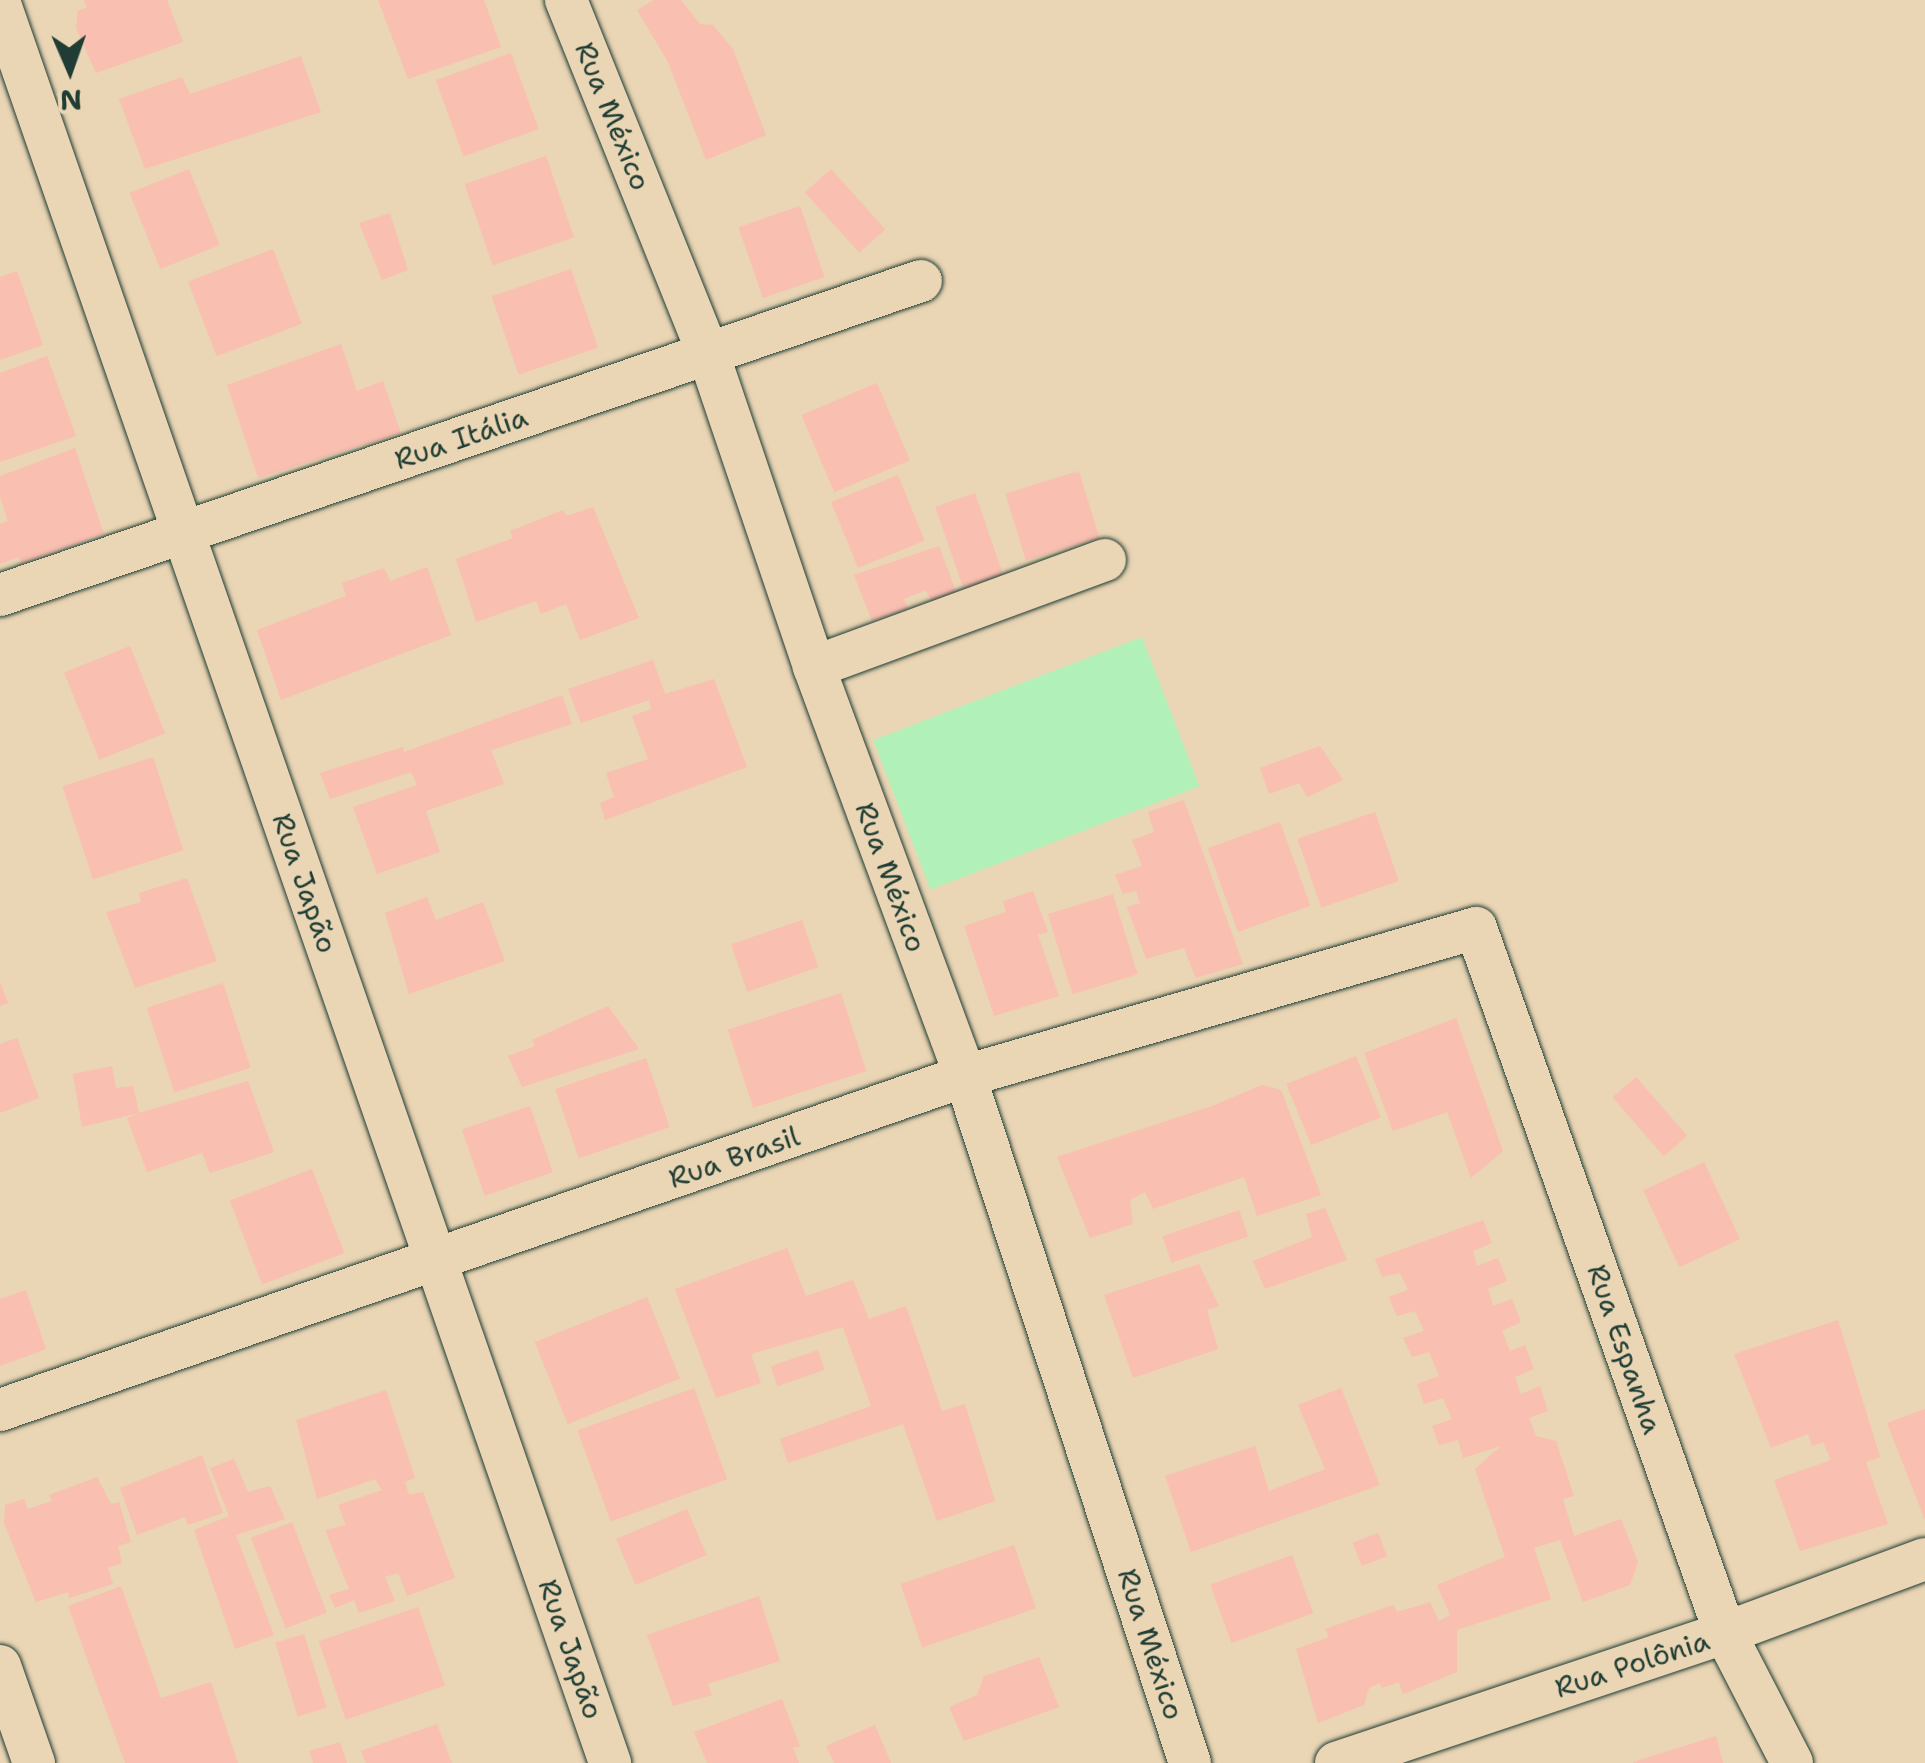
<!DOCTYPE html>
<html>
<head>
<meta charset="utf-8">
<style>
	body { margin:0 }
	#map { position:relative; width:1925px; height:1763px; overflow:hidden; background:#ead5b4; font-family:"Shantell Sans",sans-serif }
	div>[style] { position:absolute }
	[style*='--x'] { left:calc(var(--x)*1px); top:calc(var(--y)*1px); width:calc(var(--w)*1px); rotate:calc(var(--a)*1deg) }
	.green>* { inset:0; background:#b1f1b9; transform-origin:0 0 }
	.building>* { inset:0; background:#f9bfb0; transform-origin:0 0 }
	.roads { filter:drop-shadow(0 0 2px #1f3d34) drop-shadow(0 0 2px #1f3d34) }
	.minor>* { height:42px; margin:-21px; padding:0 21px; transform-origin:21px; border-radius:21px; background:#ead5b4 }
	span { translate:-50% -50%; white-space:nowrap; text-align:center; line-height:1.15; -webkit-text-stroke:8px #ead5b4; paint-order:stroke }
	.street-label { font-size:28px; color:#1f3d34 }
	.north { position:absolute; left:20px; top:20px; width:100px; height:100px; -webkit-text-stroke:8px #ead5b4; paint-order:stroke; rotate:178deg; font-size:28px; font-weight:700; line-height:40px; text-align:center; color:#1f3d34 }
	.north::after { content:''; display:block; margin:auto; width:35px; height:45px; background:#1f3d34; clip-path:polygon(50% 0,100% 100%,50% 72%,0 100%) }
</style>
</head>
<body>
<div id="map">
	<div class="green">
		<i style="left:1142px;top:637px;width:160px;height:288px;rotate:69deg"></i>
	</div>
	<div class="building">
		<i style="clip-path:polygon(84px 0,167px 0,183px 42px,96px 73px,76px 28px,78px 11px,87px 7px)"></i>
		<i style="clip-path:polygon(378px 0,484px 0,501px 47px,408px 79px)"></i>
		<i style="clip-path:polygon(654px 0,681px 0,700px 24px,713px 25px,733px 49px,766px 135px,706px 160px,668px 62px,637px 10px)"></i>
		<i style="left:511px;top:53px;width:81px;height:80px;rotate:70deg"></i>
		<i style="clip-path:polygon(301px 56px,321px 112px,145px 169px,119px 99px,182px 77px,190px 94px)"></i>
		<i style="left:546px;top:156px;width:86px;height:86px;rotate:71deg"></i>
		<i style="left:189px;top:169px;width:82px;height:64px;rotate:68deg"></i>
		<i style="left:831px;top:169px;width:81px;height:35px;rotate:48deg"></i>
		<i style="left:800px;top:206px;width:75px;height:65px;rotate:71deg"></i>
		<i style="clip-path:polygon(390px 213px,408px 270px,382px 280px,359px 223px)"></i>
		<i style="left:273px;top:249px;width:80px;height:91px;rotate:69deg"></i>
		<i style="left:571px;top:269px;width:83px;height:84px;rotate:71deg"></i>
		<i style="clip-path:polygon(17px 271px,43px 345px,0 360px,0 277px)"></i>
		<i style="clip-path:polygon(341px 344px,357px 391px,383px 381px,401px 433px,258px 478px,227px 385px)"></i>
		<i style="clip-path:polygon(47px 356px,76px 436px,0 462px,0 373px)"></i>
		<i style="left:877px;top:383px;width:84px;height:82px;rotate:67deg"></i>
		<i style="clip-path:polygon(75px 448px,104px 534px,21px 563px,19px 557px,0 564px,0 524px,8px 521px,0 497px,0 476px)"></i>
		<i style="left:1079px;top:471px;width:70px;height:77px;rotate:73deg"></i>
		<i style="left:898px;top:475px;width:71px;height:72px;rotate:68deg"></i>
		<i style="left:975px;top:493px;width:88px;height:42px;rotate:71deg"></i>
		<i style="clip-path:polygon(593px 507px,639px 618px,580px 640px,566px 604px,541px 614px,536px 601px,476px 622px,456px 559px,513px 538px,510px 531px,563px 510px,567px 516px)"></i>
		<i style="clip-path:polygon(939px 546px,957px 594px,932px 603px,926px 590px,904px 599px,908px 608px,872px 621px,854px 575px)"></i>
		<i style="clip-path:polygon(427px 567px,451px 635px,281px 700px,257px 630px,346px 596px,342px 583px,384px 568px,390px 581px)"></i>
		<i style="left:130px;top:646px;width:94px;height:71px;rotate:68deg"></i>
		<i style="clip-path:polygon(653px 660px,665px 694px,714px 679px,747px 767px,605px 820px,600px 803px,614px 797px,606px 773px,648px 759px,632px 716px,651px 709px,649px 700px,581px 723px,568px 689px)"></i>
		<i style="clip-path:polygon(562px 695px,572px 724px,491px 750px,504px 784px,426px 811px,440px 852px,377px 874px,353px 807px,417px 785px,411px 772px,330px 799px,320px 773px,403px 747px,404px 752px)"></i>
		<i style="clip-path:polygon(1320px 746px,1343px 780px,1307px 797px,1299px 783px,1269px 794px,1260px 768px)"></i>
		<i style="left:153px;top:757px;width:98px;height:95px;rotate:72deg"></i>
		<i style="clip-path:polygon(1184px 800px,1243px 964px,1196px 978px,1184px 948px,1146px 959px,1127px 907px,1140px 903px,1136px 891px,1123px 894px,1115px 875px,1142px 866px,1132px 840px,1154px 832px,1148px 812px)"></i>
		<i style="left:1375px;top:812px;width:73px;height:82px;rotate:71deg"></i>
		<i style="left:1280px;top:822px;width:89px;height:77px;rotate:70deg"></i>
		<i style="clip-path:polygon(187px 878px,217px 961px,135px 988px,106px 912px,141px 902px,139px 893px)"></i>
		<i style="clip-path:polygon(1033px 891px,1048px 932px,1038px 935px,1059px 996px,994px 1016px,964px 926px,1006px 912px,1003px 901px)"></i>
		<i style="left:1113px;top:894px;width:84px;height:68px;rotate:73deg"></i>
		<i style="clip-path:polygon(427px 897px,436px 920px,483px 902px,505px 961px,409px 994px,385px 913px)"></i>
		<i style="left:802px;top:920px;width:50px;height:75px;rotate:71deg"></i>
		<i style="clip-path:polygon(0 982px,8px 1003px,0 1006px)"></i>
		<i style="left:223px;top:983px;width:89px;height:80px;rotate:72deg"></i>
		<i style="left:841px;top:993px;width:82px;height:119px;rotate:72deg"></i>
		<i style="clip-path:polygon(608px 1006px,639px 1049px,522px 1087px,508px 1056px,535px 1046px,532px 1040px)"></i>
		<i style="clip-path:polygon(1456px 1018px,1503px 1151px,1471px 1178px,1447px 1112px,1393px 1131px,1364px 1053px)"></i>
		<i style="clip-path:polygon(17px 1038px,39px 1098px,0 1113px,0 1044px)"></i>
		<i style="left:1356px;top:1056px;width:66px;height:75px;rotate:68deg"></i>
		<i style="left:646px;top:1058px;width:73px;height:96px;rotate:71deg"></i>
		<i style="clip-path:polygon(112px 1066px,116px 1088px,133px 1086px,139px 1113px,248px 1081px,274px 1152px,210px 1173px,202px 1153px,147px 1172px,127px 1118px,139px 1113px,82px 1127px,73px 1074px)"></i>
		<i style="left:1636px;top:1077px;width:78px;height:31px;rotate:49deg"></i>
		<i style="clip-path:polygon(1262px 1085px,1281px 1090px,1321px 1195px,1257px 1216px,1244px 1177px,1153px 1209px,1145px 1192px,1130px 1200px,1133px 1224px,1090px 1238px,1057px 1157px,1212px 1106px)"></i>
		<i style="left:530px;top:1106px;width:70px;height:72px;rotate:71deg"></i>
		<i style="left:1704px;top:1162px;width:85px;height:67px;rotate:65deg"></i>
		<i style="left:312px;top:1169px;width:90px;height:88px;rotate:69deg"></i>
		<i style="clip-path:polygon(1325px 1208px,1347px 1260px,1265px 1289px,1253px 1261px,1312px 1237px,1306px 1214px)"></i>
		<i style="left:1239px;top:1210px;width:28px;height:81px;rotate:71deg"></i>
		<i style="clip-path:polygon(1483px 1220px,1492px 1243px,1473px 1251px,1477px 1266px,1498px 1258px,1507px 1281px,1488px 1289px,1493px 1306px,1512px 1299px,1521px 1322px,1502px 1331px,1510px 1351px,1525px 1345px,1534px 1369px,1515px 1377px,1521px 1394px,1540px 1386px,1548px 1411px,1529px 1418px,1536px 1436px,1556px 1441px,1574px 1496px,1563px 1499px,1574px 1536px,1621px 1519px,1638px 1562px,1630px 1585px,1583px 1602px,1560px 1540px,1534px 1548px,1551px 1599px,1457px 1630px,1457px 1672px,1403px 1694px,1399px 1682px,1382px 1688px,1380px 1683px,1369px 1688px,1364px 1705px,1318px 1723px,1296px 1649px,1329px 1637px,1325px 1629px,1393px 1605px,1397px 1612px,1430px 1602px,1439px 1621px,1450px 1615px,1437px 1585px,1505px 1557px,1475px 1469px,1501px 1446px,1463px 1458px,1458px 1440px,1439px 1445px,1432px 1426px,1452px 1419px,1443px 1398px,1424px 1404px,1417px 1384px,1439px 1376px,1429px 1352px,1412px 1357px,1403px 1338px,1424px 1331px,1415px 1311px,1397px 1316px,1389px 1297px,1408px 1290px,1400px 1273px,1382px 1277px,1375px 1259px)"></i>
		<i style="clip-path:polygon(787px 1248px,806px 1296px,853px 1280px,869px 1319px,906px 1306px,942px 1411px,965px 1404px,995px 1501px,937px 1521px,903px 1424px,788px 1463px,780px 1439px,871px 1406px,843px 1327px,751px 1354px,761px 1383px,716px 1398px,675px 1289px)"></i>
		<i style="clip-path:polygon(1199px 1264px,1219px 1306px,1207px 1310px,1218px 1349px,1133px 1378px,1104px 1295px)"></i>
		<i style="clip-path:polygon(26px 1290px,46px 1349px,0 1366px,0 1299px)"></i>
		<i style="left:647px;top:1297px;width:88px;height:121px;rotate:68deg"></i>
		<i style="clip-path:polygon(1838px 1320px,1880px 1457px,1866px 1462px,1888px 1524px,1800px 1551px,1774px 1480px,1831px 1460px,1823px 1442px,1812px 1446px,1808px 1434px,1771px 1448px,1734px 1354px)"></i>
		<i style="left:818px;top:1350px;width:21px;height:50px;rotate:71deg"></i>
		<i style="left:694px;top:1388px;width:97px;height:124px;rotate:70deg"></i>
		<i style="clip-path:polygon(1341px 1388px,1380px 1485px,1191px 1552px,1165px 1476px,1255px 1446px,1269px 1491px,1325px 1469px,1298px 1405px)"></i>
		<i style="clip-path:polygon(386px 1390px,415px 1478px,405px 1482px,409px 1495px,423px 1492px,455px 1578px,407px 1596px,398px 1573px,385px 1577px,395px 1601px,359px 1613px,354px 1600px,335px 1608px,329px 1595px,349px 1589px,325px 1530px,346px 1525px,338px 1505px,382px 1490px,375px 1479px,317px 1499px,296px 1420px)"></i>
		<i style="clip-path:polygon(1925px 1409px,1925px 1520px,1887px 1423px)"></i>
		<i style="clip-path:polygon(202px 1455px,223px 1513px,188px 1525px,185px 1517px,137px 1535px,120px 1488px)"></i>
		<i style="clip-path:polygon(234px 1459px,248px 1492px,270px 1486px,285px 1519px,236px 1535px,274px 1635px,235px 1649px,194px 1530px,229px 1516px,210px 1468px)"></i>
		<i style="clip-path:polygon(97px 1477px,111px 1504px,119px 1502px,131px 1542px,118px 1546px,122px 1563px,108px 1568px,113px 1584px,69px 1598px,68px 1592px,36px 1602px,4px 1523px,5px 1505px,24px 1499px,28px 1509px,52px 1501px,49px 1495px)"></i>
		<i style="left:687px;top:1509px;width:50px;height:77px;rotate:67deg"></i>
		<i style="left:292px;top:1522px;width:97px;height:44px;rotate:69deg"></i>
		<i style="left:1378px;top:1533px;width:25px;height:27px;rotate:69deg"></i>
		<i style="left:1014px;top:1545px;width:67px;height:120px;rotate:71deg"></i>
		<i style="left:1292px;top:1555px;width:62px;height:87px;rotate:70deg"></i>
		<i style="clip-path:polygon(121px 1586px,161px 1698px,211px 1682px,238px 1763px,125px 1763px,68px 1606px)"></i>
		<i style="clip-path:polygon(759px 1596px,780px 1661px,708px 1684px,712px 1695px,673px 1706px,647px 1635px)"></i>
		<i style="left:418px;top:1607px;width:83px;height:105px;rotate:71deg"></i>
		<i style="left:304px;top:1634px;width:77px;height:30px;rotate:73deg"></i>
		<i style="clip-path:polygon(1039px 1657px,1059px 1707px,964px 1741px,949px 1707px,977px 1695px,984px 1676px)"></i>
		<i style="clip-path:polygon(782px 1699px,800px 1746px,793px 1748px,799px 1763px,707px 1763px,694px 1732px)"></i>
		<i style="clip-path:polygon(437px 1724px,452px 1763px,366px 1763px,361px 1751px)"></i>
		<i style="clip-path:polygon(875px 1725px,891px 1763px,834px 1763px,826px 1746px)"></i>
		<i style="clip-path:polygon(1716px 1736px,1723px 1763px,1633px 1763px,1633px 1762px)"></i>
		<i style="clip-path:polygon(340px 1742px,347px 1763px,313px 1763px,309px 1751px)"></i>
	</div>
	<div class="roads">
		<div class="minor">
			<i style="--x:566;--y:0;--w:380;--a:68.1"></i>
			<i style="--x:708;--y:353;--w:331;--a:71.3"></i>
			<i style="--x:814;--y:667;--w:436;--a:69.7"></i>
			<i style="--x:965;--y:1076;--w:723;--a:71.87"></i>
			<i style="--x:0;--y:4;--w:1862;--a:70.87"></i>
			<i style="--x:0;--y:595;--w:973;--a:-18.83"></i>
			<i style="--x:814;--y:667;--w:310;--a:-20.2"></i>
			<i style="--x:0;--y:1410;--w:1021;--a:-19.09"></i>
			<i style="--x:965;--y:1076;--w:532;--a:-16.15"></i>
			<i style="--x:1476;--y:928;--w:748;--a:70.55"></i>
			<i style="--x:1725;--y:1633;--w:146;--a:62.7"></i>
			<i style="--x:0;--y:1666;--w:103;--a:70.7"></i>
			<i style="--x:1336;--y:1763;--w:410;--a:-18.5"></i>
			<i style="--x:1725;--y:1633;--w:213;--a:-20.3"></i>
		</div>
	</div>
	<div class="street-label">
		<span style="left:613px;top:116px;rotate:68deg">Rua México</span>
		<span style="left:461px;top:438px;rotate:-19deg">Rua Itália</span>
		<span style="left:891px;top:877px;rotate:70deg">Rua México</span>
		<span style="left:305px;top:883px;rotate:71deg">Rua Japão</span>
		<span style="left:734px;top:1157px;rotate:-19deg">Rua Brasil</span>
		<span style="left:1625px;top:1349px;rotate:71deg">Rua Espanha</span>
		<span style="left:1151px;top:1644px;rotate:72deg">Rua México</span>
		<span style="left:571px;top:1649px;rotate:71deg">Rua Japão</span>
		<span style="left:1632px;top:1664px;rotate:-18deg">Rua Polônia</span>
	</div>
	<div class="north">N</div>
</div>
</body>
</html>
